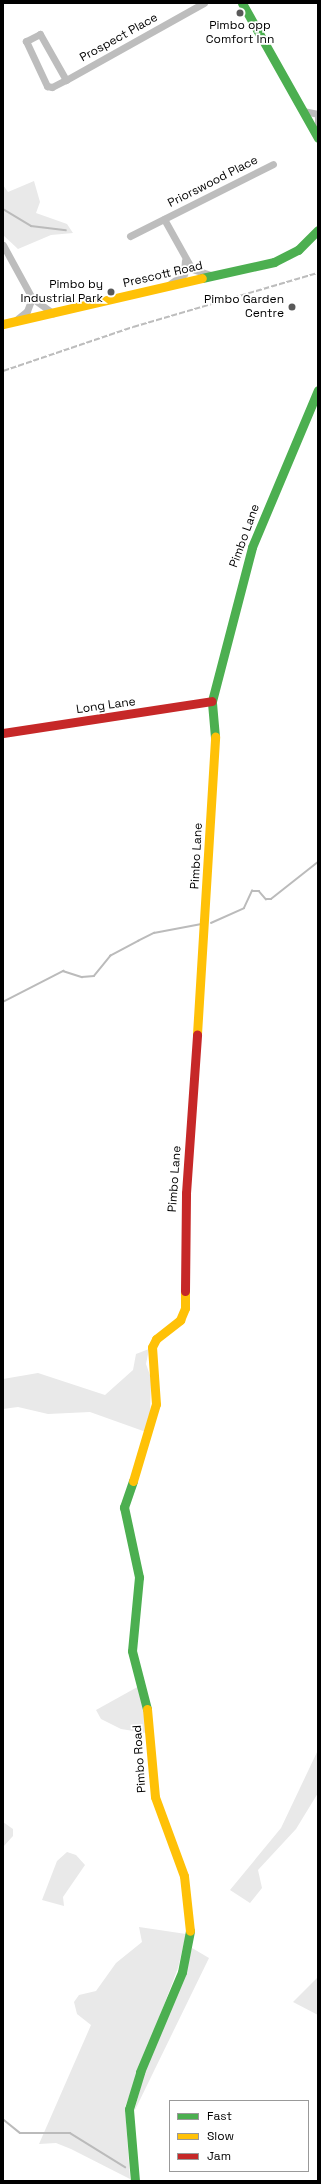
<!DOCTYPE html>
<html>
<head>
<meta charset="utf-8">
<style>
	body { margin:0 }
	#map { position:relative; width:321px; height:2184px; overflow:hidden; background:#fff; font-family:"Space Grotesk",sans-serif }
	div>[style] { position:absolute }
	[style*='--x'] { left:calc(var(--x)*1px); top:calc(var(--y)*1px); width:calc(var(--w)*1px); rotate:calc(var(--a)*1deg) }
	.green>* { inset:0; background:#e9e9e9 }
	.stream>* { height:1.5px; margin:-0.75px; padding:0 0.75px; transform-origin:0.75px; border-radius:0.75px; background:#bbb }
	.street>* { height:7px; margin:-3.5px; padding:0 3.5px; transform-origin:3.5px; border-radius:3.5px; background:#bdbdbd }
	.fast>* { height:9px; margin:-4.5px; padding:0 4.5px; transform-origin:4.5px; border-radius:4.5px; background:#4caf50 }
	.slow>* { height:9px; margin:-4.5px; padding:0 4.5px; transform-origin:4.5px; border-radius:4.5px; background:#ffc107 }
	.jam>* { height:9px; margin:-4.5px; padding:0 4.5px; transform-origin:4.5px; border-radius:4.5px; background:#c62828 }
	.rail>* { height:1.5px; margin-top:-0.75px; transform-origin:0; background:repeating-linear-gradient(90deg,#bdbdbd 0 6px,transparent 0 8px) }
	.dots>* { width:11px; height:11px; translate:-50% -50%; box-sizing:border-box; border:2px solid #fff; border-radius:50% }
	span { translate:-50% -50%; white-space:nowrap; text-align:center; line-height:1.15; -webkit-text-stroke:3.5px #fff; paint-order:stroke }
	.poi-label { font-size:12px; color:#000 }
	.right { translate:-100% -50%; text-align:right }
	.street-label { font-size:12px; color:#000 }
	.frame { position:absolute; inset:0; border:4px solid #000; pointer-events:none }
	.legend { position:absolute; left:169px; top:2100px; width:140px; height:72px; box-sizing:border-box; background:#fff; border:1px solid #999; margin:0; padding:5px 7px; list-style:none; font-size:12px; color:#000 }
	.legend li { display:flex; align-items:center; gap:8px; height:20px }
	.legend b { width:20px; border:1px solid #999 }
</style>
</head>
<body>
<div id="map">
	<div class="green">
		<i style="clip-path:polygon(34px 181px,40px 202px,36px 213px,67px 224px,73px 233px,51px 235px,18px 249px,3px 235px,3px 185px,8px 192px)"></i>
		<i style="clip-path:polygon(149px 1349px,146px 1364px,151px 1378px,150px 1423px,146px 1432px,90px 1412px,48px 1414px,18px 1407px,3px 1409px,3px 1379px,38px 1373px,105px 1395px,133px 1370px,136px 1354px)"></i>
		<i style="clip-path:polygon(141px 1685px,146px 1733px,121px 1729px,101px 1719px,96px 1710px)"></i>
		<i style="clip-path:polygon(318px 1750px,318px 1793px,296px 1829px,258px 1870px,262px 1888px,250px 1903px,230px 1890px,281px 1828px)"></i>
		<i style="clip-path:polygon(3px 1822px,13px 1829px,13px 1836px,3px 1847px)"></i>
		<i style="clip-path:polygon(67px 1852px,76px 1855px,85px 1865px,63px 1897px,64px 1906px,42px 1900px,57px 1861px)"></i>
		<i style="clip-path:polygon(139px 1927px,186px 1934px,178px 1968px,125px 2107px,130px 2179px,71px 2149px,56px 2143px,39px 2144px,91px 2025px,77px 2014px,74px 2002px,79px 1995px,96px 1991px,116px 1963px,142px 1942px)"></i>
		<i style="clip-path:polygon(192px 1948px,209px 1958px,134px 2112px,145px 2071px,185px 1975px)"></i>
		<i style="clip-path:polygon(318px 1977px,318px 2015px,293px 2002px)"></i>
	</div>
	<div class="stream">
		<i style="--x:3;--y:209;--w:33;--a:31"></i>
		<i style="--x:31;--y:226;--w:35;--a:7"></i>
		<i style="--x:211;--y:923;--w:36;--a:-24"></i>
		<i style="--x:244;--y:908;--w:19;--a:-65"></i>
		<i style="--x:252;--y:891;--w:7;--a:0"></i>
		<i style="--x:259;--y:891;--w:11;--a:49"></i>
		<i style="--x:266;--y:899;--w:5;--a:0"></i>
		<i style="--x:271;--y:899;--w:60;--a:-38.2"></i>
		<i style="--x:3;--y:1002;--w:68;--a:-27.3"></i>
		<i style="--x:63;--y:971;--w:20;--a:18"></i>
		<i style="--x:82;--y:977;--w:12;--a:-5"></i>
		<i style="--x:94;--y:976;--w:26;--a:-51"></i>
		<i style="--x:110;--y:956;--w:32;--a:-28"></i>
		<i style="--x:138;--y:941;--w:18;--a:-27"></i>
		<i style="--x:154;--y:933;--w:48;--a:-10.8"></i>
		<i style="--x:3;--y:2119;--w:22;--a:39"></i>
		<i style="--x:20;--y:2133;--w:50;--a:0"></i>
		<i style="--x:70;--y:2133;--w:65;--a:31.7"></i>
	</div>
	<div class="street">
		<i style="--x:66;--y:80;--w:53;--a:-119.5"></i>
		<i style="--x:40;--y:34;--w:16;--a:153"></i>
		<i style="--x:26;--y:41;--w:50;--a:65"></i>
		<i style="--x:47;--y:86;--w:5;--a:11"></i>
		<i style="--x:52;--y:87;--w:16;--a:-27"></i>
		<i style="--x:66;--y:80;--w:158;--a:-29.2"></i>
		<i style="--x:303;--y:111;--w:15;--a:11"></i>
		<i style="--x:318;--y:115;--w:16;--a:90"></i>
		<i style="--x:164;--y:219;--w:57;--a:60.8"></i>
		<i style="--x:192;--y:269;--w:20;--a:18"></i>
		<i style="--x:130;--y:236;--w:160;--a:-26.7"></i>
		<i style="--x:3;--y:245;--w:60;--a:61.3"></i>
		<i style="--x:32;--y:298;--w:26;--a:36"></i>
		<i style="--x:171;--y:283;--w:16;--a:-35"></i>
		<i style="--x:184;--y:274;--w:13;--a:-86"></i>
		<i style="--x:16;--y:320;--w:14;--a:-39"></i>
		<i style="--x:27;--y:311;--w:14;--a:-69"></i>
	</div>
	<div class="fast">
		<i style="--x:242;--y:3;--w:155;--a:60.6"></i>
		<i style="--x:202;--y:278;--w:74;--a:-12.5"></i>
		<i style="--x:274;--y:262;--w:27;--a:-27"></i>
		<i style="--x:298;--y:250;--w:28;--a:-45"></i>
		<i style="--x:215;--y:737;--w:36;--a:-95"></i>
		<i style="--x:212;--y:701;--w:159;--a:-75.4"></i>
		<i style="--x:252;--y:547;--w:170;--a:-67.2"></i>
		<i style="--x:133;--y:1481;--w:28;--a:109"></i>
		<i style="--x:124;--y:1507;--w:72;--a:77.9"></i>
		<i style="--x:139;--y:1577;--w:74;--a:95.4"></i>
		<i style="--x:132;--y:1651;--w:60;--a:75.5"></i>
		<i style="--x:135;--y:2181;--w:72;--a:-94.8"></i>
		<i style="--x:129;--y:2109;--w:39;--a:-73"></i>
		<i style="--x:140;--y:2072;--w:108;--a:-67.2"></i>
		<i style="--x:182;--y:1972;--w:42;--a:-79"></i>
	</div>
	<div class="slow">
		<i style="--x:3;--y:324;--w:204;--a:-13"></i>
		<i style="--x:197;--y:1034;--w:298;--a:-86.5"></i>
		<i style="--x:133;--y:1481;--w:80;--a:-73.4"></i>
		<i style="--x:156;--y:1404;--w:57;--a:-94"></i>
		<i style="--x:152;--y:1347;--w:9;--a:-63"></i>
		<i style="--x:156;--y:1339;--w:31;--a:-38"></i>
		<i style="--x:180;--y:1320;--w:13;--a:-67"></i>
		<i style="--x:185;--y:1308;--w:17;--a:-90"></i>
		<i style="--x:147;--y:1709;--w:88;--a:84.8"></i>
		<i style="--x:155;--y:1797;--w:84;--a:69.8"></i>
		<i style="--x:184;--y:1876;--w:55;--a:83.8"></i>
	</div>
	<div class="jam">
		<i style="--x:3;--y:733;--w:211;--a:-8.7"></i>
		<i style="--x:185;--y:1291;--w:98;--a:-89.4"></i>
		<i style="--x:186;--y:1193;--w:159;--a:-86"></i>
	</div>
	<div class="rail">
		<i style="--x:3;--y:371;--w:137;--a:-18.7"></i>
		<i style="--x:133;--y:327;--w:193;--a:-16.3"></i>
	</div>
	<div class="dots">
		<i style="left:240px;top:13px;background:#595959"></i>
		<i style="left:111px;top:292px;background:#595959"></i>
		<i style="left:292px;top:307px;background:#595959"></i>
	</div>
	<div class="poi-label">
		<span style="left:240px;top:33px">Pimbo opp<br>Comfort Inn</span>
		<span class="right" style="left:103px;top:292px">Pimbo by<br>Industrial Park</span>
		<span class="right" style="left:284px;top:307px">Pimbo Garden<br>Centre</span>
	</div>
	<div class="street-label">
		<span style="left:119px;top:38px;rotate:-29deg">Prospect Place</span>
		<span style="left:213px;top:182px;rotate:-27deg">Priorswood Place</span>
		<span style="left:163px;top:275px;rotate:-13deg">Prescott Road</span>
		<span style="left:245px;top:536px;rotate:-70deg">Pimbo Lane</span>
		<span style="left:106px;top:706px;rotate:-8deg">Long Lane</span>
		<span style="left:197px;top:856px;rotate:-87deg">Pimbo Lane</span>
		<span style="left:175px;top:1179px;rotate:-86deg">Pimbo Lane</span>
		<span style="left:140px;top:1759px;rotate:-94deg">Pimbo Road</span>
	</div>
	<div class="frame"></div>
	<ul class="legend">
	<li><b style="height:5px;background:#4caf50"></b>Fast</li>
	<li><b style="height:5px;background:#ffc107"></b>Slow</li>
	<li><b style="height:5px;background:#c62828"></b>Jam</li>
	</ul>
</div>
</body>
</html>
